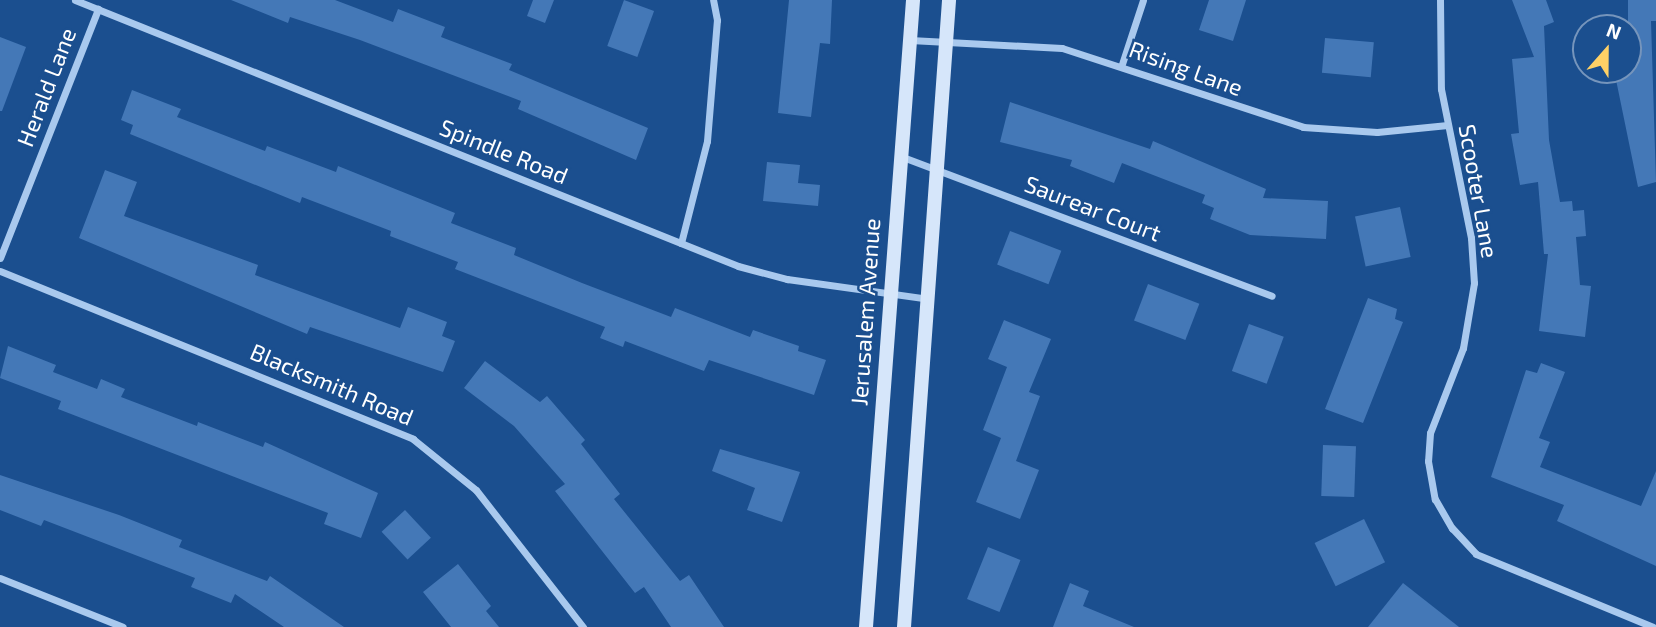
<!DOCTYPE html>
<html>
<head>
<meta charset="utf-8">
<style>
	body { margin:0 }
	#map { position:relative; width:1656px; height:627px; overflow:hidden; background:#1b4f8f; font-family:"Exo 2",sans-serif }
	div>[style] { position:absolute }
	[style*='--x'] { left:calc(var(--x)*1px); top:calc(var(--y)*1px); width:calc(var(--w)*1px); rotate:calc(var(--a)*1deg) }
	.building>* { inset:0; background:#4478b7; transform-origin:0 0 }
	.street>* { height:7px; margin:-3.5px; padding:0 3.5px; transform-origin:3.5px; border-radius:3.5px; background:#a9c9ee }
	.secondary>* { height:14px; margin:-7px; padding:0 7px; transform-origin:7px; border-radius:7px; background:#d6e6fa }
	span { translate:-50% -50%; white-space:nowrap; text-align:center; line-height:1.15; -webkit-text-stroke:5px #1b4f8f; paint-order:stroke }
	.street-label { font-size:23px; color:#fff }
	.north { position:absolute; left:1572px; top:14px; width:70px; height:70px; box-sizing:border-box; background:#1b4f8f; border:2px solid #7695bc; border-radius:50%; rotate:21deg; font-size:19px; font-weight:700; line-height:28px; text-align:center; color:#fff }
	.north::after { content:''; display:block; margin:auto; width:24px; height:32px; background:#ffd166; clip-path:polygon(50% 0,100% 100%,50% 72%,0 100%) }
</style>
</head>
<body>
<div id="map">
	<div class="building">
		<i style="clip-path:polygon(231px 0,335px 0,393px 22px,398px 9px,445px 27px,441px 37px,512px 64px,509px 70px,648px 128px,636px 160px,518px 109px,521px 101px,360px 40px,290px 17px,288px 23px)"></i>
		<i style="clip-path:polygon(533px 0,554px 0,545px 23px,527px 16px)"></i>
		<i style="left:624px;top:0;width:32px;height:49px;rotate:20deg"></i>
		<i style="clip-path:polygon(789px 0,832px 0,830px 44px,820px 43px,811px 117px,778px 113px)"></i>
		<i style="clip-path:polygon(1209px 0,1246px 0,1233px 41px,1199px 30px)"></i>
		<i style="clip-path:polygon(1512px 0,1546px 0,1554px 22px,1544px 26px,1549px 140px,1560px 202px,1572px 201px,1573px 211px,1584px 210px,1586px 236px,1576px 237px,1580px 285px,1591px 286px,1585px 337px,1539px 331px,1548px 254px,1544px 254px,1538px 182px,1520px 185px,1511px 134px,1519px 133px,1512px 59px,1534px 57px)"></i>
		<i style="clip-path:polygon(1628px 0,1656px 0,1656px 21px,1651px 21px,1656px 182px,1638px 187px,1614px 70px,1628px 70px)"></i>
		<i style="clip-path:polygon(0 37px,26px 47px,2px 111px,0 111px)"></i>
		<i style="left:1325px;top:38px;width:49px;height:35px;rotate:5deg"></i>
		<i style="clip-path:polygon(132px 90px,181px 109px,177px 117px,265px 151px,267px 146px,336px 172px,338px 166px,455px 213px,451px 223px,516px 248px,514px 255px,582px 283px,671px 317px,675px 308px,750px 337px,753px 330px,799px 346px,798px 351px,826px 360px,814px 395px,709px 360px,704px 371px,625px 341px,623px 347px,600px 338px,605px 327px,455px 269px,458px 262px,390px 236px,391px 231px,302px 197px,300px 203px,130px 134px,133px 125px,121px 120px)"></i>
		<i style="clip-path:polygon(1010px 102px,1150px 149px,1153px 141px,1266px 189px,1263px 198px,1328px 201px,1326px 239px,1250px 235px,1210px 219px,1214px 208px,1202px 203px,1205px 195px,1122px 163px,1114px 183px,1070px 166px,1072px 160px,1000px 142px)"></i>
		<i style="clip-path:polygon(767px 162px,800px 165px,798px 183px,820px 185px,818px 206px,763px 201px)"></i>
		<i style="clip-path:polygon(105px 170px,137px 182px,124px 216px,258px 265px,255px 275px,400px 328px,408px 307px,447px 322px,442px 336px,455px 341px,443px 372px,310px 327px,307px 334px,79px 238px)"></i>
		<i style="left:1400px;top:207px;width:51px;height:46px;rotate:78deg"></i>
		<i style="left:1010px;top:231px;width:55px;height:36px;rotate:21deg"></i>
		<i style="left:1148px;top:284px;width:55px;height:39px;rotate:21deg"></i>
		<i style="clip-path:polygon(1368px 298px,1397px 309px,1395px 319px,1403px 322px,1363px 423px,1325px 409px)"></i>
		<i style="clip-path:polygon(1004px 320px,1051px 339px,1029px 392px,1040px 396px,1016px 461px,1039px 470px,1020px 519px,976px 502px,1001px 438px,983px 430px,1007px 367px,988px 359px)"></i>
		<i style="left:1249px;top:324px;width:37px;height:50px;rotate:20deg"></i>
		<i style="clip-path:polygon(8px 346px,56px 365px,53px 372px,97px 389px,101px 379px,125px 389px,121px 397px,197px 426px,198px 422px,263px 447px,265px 442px,378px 493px,361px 538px,324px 524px,328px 513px,58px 409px,61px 401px,0 378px)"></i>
		<i style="clip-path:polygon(485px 361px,540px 402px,547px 396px,585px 440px,581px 444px,620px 494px,614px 499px,680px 581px,689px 575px,724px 627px,671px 627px,644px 587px,635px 593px,555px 491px,565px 484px,514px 426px,464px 388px)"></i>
		<i style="clip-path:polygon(1541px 363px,1565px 372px,1539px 438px,1550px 442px,1540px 467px,1641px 506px,1656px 471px,1656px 566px,1557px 521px,1564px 505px,1491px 477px,1526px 370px,1537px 373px)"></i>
		<i style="left:1323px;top:445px;width:33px;height:51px;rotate:2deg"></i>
		<i style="clip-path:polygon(720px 449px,800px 472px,782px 522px,747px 510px,755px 488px,712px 471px)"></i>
		<i style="clip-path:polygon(0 475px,119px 515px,182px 540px,179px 547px,267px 581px,270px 576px,344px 627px,284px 627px,235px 594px,231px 603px,191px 587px,195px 578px,44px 520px,41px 526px,0 510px)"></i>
		<i style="left:405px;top:510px;width:38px;height:32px;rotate:47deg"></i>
		<i style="left:1364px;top:519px;width:48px;height:55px;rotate:64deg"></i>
		<i style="left:988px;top:547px;width:35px;height:56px;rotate:22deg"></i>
		<i style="clip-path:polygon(458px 564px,491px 606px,486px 611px,499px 627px,451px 627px,423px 592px)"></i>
		<i style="clip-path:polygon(1070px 583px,1089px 591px,1083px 606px,1134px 627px,1053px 627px)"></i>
		<i style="clip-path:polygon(1403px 583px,1459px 627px,1368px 627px)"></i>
	</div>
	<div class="street">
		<i style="--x:75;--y:0;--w:714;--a:21.86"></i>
		<i style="--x:738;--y:266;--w:51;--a:14.9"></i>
		<i style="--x:787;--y:279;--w:143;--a:8"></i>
		<i style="--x:1440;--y:0;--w:89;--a:89.4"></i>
		<i style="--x:1441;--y:89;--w:152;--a:78.6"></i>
		<i style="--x:1471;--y:238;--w:45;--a:86.2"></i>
		<i style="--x:1474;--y:283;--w:66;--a:99.6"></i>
		<i style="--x:1463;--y:348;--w:91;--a:111.2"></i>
		<i style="--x:1430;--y:433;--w:28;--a:94"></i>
		<i style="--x:1428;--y:461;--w:39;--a:80"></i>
		<i style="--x:1435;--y:499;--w:34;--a:60"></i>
		<i style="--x:1452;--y:528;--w:35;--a:47"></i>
		<i style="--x:1476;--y:554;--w:191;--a:22.4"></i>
		<i style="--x:910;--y:40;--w:152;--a:3"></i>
		<i style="--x:1062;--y:48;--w:254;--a:18.1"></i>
		<i style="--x:1303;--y:127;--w:74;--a:3.9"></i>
		<i style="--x:1377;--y:132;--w:71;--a:-5.6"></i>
		<i style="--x:1122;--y:64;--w:67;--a:-71.8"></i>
		<i style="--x:900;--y:156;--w:397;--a:20.6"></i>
		<i style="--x:681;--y:243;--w:105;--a:-75.7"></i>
		<i style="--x:707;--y:141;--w:121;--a:-85.3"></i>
		<i style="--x:717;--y:20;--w:20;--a:-101"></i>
		<i style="--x:0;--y:258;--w:268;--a:-68.5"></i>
		<i style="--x:0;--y:271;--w:446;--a:22.1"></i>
		<i style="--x:413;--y:439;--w:81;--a:39"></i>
		<i style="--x:476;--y:490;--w:174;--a:52"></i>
		<i style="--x:0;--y:578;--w:132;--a:21.7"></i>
	</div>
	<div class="secondary">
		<i style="--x:866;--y:627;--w:629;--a:-85.71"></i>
		<i style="--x:904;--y:627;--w:629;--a:-85.89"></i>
	</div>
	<div class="street-label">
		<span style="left:1186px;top:68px;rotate:20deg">Rising Lane</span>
		<span style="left:46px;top:87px;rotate:-69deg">Herald Lane</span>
		<span style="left:504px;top:151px;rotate:22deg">Spindle Road</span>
		<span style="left:1479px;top:191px;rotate:80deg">Scooter Lane</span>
		<span style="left:1093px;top:208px;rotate:21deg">Saurear Court</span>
		<span style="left:865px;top:312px;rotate:-86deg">Jerusalem Avenue</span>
		<span style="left:332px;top:384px;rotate:23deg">Blacksmith Road</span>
	</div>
	<div class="north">N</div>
</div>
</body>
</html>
